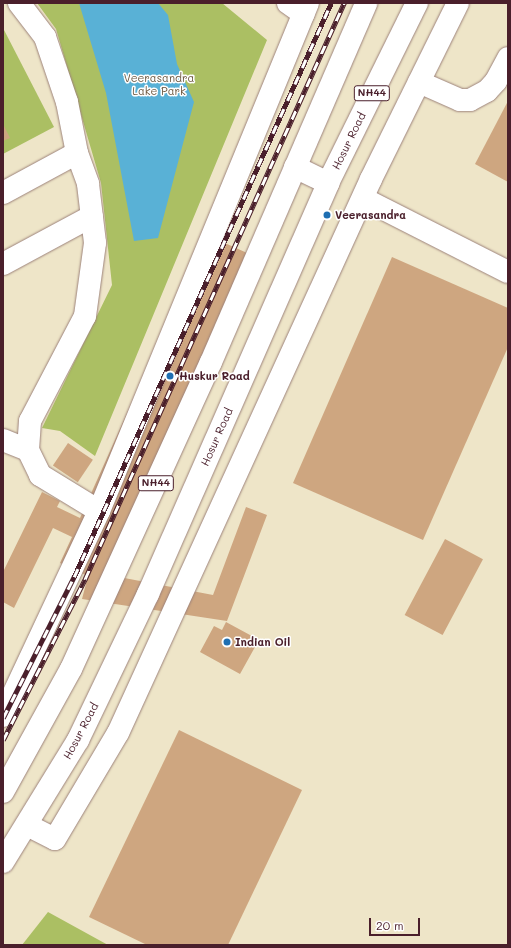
<!DOCTYPE html>
<html>
<head>
<meta charset="utf-8">
<style>
	body { margin:0 }
	#map { position:relative; width:511px; height:948px; overflow:hidden; background:#eee5c8; font-family:Mali,sans-serif }
	div>[style] { position:absolute }
	[style*='--x'] { left:calc(var(--x)*1px); top:calc(var(--y)*1px); width:calc(var(--w)*1px); rotate:calc(var(--a)*1deg) }
	.green>* { inset:0; background:#abbf63 }
	.water>* { inset:0; background:#59b1d6 }
	.building>* { inset:0; background:#cea680; transform-origin:0 0 }
	.roads { filter:drop-shadow(0 0 1px #9c827a) drop-shadow(0 0 1px #9c827a) }
	.minor>* { height:22px; margin:-11px; padding:0 11px; transform-origin:11px; border-radius:11px; background:#fff }
	.highway>* { height:22px; margin:-11px; padding:0 11px; transform-origin:11px; border-radius:11px; background:#fff }
	.rail>* { height:4.5px; margin-top:-2.25px; transform-origin:0; background:repeating-linear-gradient(90deg,#fff 0 9px,#4a1f2b 0 18px); box-sizing:border-box; border-block:1px solid #4a1f2b }
	.dots>* { width:11px; height:11px; translate:-50% -50%; box-sizing:border-box; border:2px solid #fff; border-radius:50% }
	span { translate:-50% -50%; white-space:nowrap; text-align:center; line-height:1.15; -webkit-text-stroke:3px #fff; paint-order:stroke }
	.shield-label span { padding:1px 3px; background:#fff; border:1px solid; border-radius:3px; -webkit-text-stroke-width:0 }
	.shield-label { font-size:10px; color:#4a1f2b; font-weight:700 }
	.park-label { font-size:11px; color:#6c573f }
	.street-label { font-size:11px; color:#4a1f2b }
	.poi-label { font-size:11px; color:#4a1f2b; font-weight:700 }
	.left { translate:0 -50%; text-align:left }
	.frame { position:absolute; inset:0; border:4px solid #4a1f2b; pointer-events:none }
	.scale { position:absolute; left:369px; top:918px; width:51px; height:18px; box-sizing:border-box; border:2px solid #4a1f2b; border-top:0; padding-left:5px; font-size:12px; line-height:14px; white-space:nowrap; color:#4a1f2b; -webkit-text-stroke:3px #fff; paint-order:stroke }
</style>
</head>
<body>
<div id="map">
	<div class="green">
		<i style="clip-path:polygon(37px 3px,222px 3px,267px 40px,95px 456px,60px 431px,42px 428px,112px 285px,101px 183px,56px 29px)"></i>
		<i style="clip-path:polygon(3px 28px,54px 127px,3px 154px)"></i>
		<i style="clip-path:polygon(48px 912px,108px 945px,22px 945px)"></i>
	</div>
	<div class="water">
		<i style="clip-path:polygon(79px 3px,158px 3px,168px 15px,177px 64px,194px 102px,158px 238px,134px 241px,106px 93px)"></i>
	</div>
	<div class="building">
		<i style="clip-path:polygon(508px 101px,508px 182px,475px 164px)"></i>
		<i style="clip-path:polygon(3px 124px,10px 138px,3px 141px)"></i>
		<i style="clip-path:polygon(207px 235px,256px 257px,114px 576px,213px 595px,246px 507px,267px 515px,227px 621px,82px 599px,88px 576px,60px 563px,72px 537px,53px 528px,14px 608px,3px 602px,3px 572px,42px 492px,60px 501px,57px 507px,80px 518px)"></i>
		<i style="clip-path:polygon(392px 257px,508px 308px,508px 347px,423px 540px,293px 483px)"></i>
		<i style="left:68px;top:443px;width:30px;height:27px;rotate:34deg"></i>
		<i style="left:445px;top:539px;width:43px;height:86px;rotate:28deg"></i>
		<i style="clip-path:polygon(226px 622px,259px 640px,240px 674px,200px 652px,214px 626px,222px 630px)"></i>
		<i style="clip-path:polygon(179px 730px,302px 790px,228px 945px,147px 945px,89px 917px)"></i>
	</div>
	<div class="roads">
		<div class="minor">
			<i style="--x:19;--y:3;--w:43;--a:52.6"></i>
			<i style="--x:45;--y:37;--w:69;--a:71.3"></i>
			<i style="--x:67;--y:102;--w:52;--a:78.9"></i>
			<i style="--x:77;--y:153;--w:33;--a:70"></i>
			<i style="--x:88;--y:184;--w:59;--a:83.2"></i>
			<i style="--x:95;--y:243;--w:74;--a:97.8"></i>
			<i style="--x:85;--y:316;--w:119;--a:117.6"></i>
			<i style="--x:30;--y:421;--w:29;--a:94"></i>
			<i style="--x:28;--y:450;--w:28;--a:64"></i>
			<i style="--x:40;--y:475;--w:69;--a:31.4"></i>
			<i style="--x:288;--y:3;--w:19;--a:35"></i>
			<i style="--x:419;--y:82;--w:45;--a:23.7"></i>
			<i style="--x:460;--y:100;--w:10;--a:0"></i>
			<i style="--x:470;--y:100;--w:19;--a:-28"></i>
			<i style="--x:487;--y:91;--w:13;--a:-48"></i>
			<i style="--x:496;--y:81;--w:26;--a:-62"></i>
			<i style="--x:3;--y:193;--w:84;--a:-28.4"></i>
			<i style="--x:364;--y:199;--w:161;--a:26.9"></i>
			<i style="--x:3;--y:264;--w:101;--a:-28.3"></i>
			<i style="--x:3;--y:440;--w:27;--a:22"></i>
			<i style="--x:3;--y:716;--w:226;--a:-64.9"></i>
			<i style="--x:99;--y:511;--w:549;--a:-67.64"></i>
			<i style="--x:55;--y:839;--w:123;--a:-59.3"></i>
			<i style="--x:118;--y:733;--w:609;--a:-65.45"></i>
			<i style="--x:371;--y:179;--w:196;--a:-63.7"></i>
		</div>
		<div class="highway">
			<i style="--x:295;--y:167;--w:37;--a:26"></i>
			<i style="--x:3;--y:792;--w:141;--a:-61.1"></i>
			<i style="--x:71;--y:669;--w:337;--a:-65.5"></i>
			<i style="--x:211;--y:362;--w:391;--a:-66.6"></i>
			<i style="--x:27;--y:825;--w:31;--a:27"></i>
			<i style="--x:3;--y:862;--w:143;--a:-58.4"></i>
			<i style="--x:78;--y:740;--w:162;--a:-64.4"></i>
			<i style="--x:148;--y:594;--w:449;--a:-66.3"></i>
			<i style="--x:328;--y:183;--w:201;--a:-63.7"></i>
		</div>
	</div>
	<div class="rail">
		<i style="--x:3;--y:718;--w:158;--a:-63.3"></i>
		<i style="--x:74;--y:577;--w:629;--a:-65.88"></i>
		<i style="--x:3;--y:740;--w:181;--a:-63"></i>
		<i style="--x:85;--y:579;--w:632;--a:-65.79"></i>
	</div>
	<div class="dots">
		<i style="left:327px;top:215px;background:#1f6fb2"></i>
		<i style="left:170px;top:376px;background:#1f6fb2"></i>
		<i style="left:227px;top:642px;background:#1f6fb2"></i>
	</div>
	<div class="shield-label">
		<span style="left:372px;top:93px">NH44</span>
		<span style="left:156px;top:483px">NH44</span>
	</div>
	<div class="park-label">
		<span style="left:159px;top:85px">Veerasandra<br>Lake Park</span>
	</div>
	<div class="street-label">
		<span style="left:349px;top:141px;rotate:-64deg">Hosur Road</span>
		<span style="left:217px;top:437px;rotate:-66deg">Hosur Road</span>
		<span style="left:81px;top:731px;rotate:-62deg">Hosur Road</span>
	</div>
	<div class="poi-label">
		<span class="left" style="left:335px;top:215px">Veerasandra</span>
		<span class="left" style="left:179px;top:376px">Huskur Road</span>
		<span class="left" style="left:235px;top:642px">Indian Oil</span>
	</div>
	<div class="frame"></div>
	<div class="scale">20 m</div>
</div>
</body>
</html>
